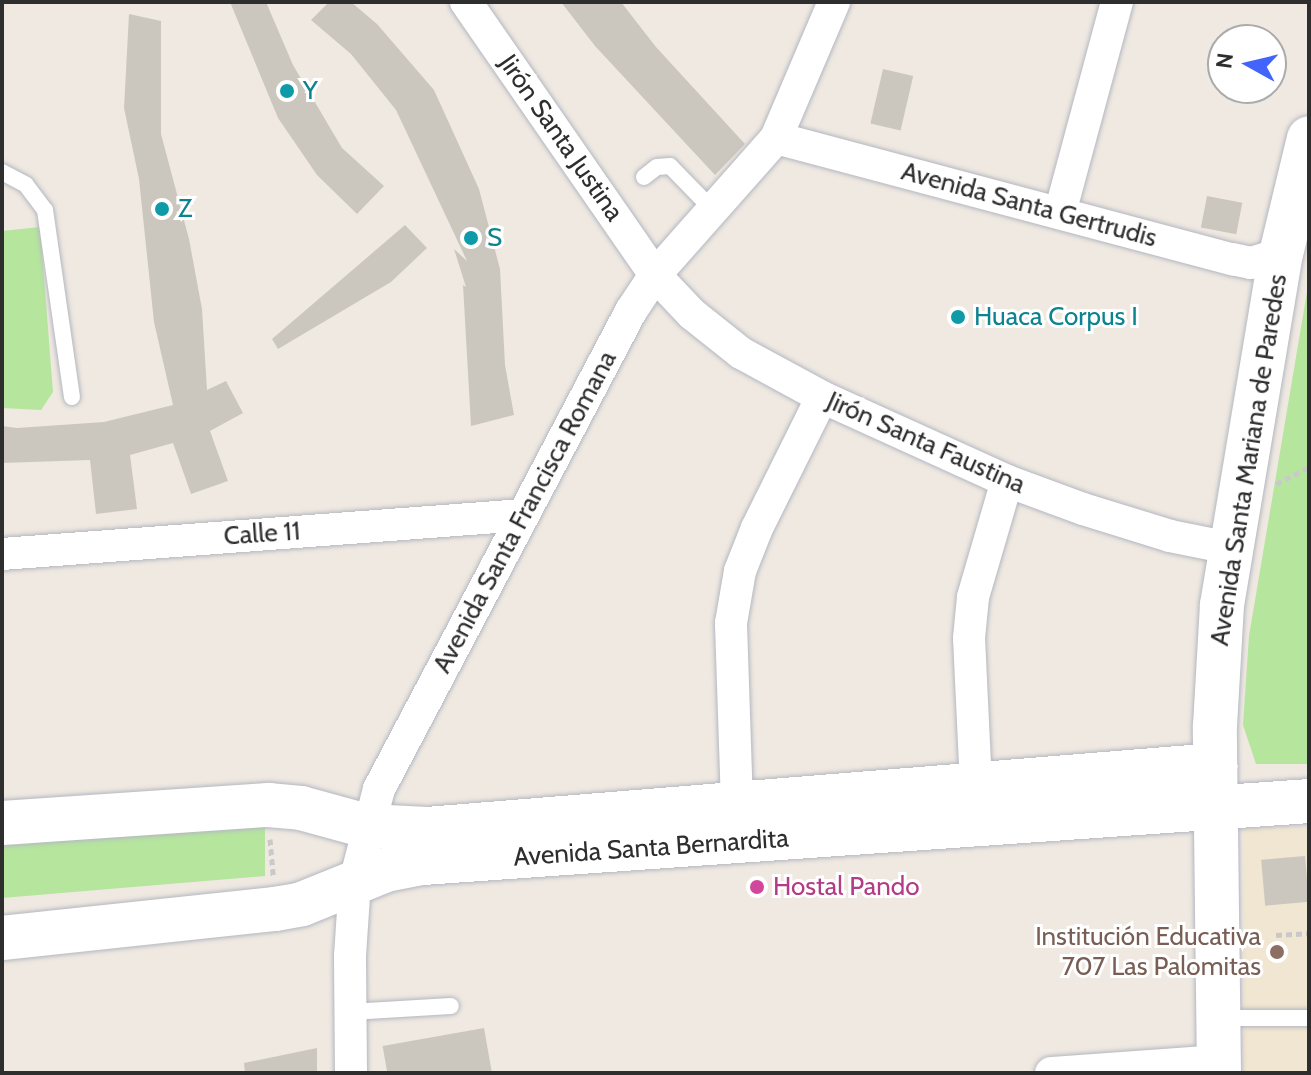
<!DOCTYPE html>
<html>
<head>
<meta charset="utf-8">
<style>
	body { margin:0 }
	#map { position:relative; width:1311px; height:1075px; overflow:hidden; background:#efe9e1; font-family:Cabin,sans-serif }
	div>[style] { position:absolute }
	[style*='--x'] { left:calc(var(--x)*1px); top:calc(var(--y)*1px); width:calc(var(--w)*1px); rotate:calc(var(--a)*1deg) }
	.education>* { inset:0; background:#f0e6d1; transform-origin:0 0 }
	.green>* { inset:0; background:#b6e59e }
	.building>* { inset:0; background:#cbc7bf; transform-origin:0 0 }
	.path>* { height:5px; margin-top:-2.5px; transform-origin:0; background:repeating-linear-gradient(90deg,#c9c9c9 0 6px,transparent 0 10px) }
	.roads { filter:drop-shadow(0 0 2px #b4b7c1) drop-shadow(0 0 2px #b4b7c1) }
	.lane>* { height:16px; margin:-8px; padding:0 8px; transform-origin:8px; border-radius:8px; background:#fff }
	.street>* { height:32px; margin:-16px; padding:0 16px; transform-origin:16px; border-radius:16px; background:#fff }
	.secondary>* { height:44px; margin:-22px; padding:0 22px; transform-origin:22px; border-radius:22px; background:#fff }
	.dots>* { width:22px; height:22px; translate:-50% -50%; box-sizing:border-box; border:4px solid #fff; border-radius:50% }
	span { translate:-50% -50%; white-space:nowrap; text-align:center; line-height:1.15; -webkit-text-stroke:6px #fff; paint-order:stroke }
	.culture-label { font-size:26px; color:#0d838f }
	.left { translate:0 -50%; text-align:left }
	.street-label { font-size:26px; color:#2e2e2e }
	.hotel-label { font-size:26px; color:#b23c85 }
	.education-label { font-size:26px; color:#785e54 }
	.right { translate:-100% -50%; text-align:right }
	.frame { position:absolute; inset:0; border:4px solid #2e2e2e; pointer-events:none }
	.north { position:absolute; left:1207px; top:24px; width:80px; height:80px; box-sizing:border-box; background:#fff; border:2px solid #ababab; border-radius:50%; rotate:278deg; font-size:22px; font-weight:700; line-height:32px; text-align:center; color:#2e2e2e }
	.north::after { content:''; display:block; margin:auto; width:28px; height:36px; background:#4264fb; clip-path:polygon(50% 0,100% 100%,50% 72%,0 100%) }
</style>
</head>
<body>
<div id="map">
	<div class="education">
		<i style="left:1309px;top:827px;width:246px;height:65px;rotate:90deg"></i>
	</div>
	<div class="green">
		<i style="clip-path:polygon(40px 227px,53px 392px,41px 410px,2px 408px,2px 231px)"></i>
		<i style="clip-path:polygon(1309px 280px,1309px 764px,1256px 764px,1243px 725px,1249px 636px)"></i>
		<i style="clip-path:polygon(251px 823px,265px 827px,265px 876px,2px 898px,2px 846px)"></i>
	</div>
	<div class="building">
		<i style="clip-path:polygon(230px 2px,266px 2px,293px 65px,342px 148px,384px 186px,357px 214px,317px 175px,278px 118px)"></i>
		<i style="clip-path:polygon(329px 2px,351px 2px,377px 24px,434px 90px,479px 189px,500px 269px,505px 365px,514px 415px,471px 426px,463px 285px,466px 287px,454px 249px,467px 261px,396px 110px,351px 54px,311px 20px)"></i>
		<i style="clip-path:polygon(561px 2px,621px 2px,656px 47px,745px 144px,715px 175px,595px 46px)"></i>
		<i style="clip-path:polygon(129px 14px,161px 21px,161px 134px,189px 239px,202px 309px,207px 390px,226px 381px,243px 413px,210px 431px,228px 481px,191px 494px,173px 443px,130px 455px,137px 509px,96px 514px,90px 460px,2px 463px,2px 426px,17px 428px,104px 422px,173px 405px,154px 322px,139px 179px,124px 108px)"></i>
		<i style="left:883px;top:69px;width:31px;height:56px;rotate:13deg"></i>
		<i style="left:1207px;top:196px;width:36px;height:32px;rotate:11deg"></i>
		<i style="clip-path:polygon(405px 225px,427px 248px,391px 282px,278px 349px,272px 339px)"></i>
		<i style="left:1305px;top:856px;width:46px;height:44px;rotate:85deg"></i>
		<i style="left:484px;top:1028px;width:46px;height:103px;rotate:80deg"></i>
		<i style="clip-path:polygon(317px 1048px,317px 1073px,245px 1073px,244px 1063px)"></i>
	</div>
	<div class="path">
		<i style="--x:1276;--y:484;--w:37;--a:-27"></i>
		<i style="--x:270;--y:839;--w:38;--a:85"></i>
		<i style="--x:1276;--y:935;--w:33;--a:-3"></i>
	</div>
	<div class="roads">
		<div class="lane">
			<i style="--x:2;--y:172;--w:27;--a:28"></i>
			<i style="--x:26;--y:185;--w:31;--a:53"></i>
			<i style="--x:45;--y:210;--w:189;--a:81.8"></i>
			<i style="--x:644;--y:177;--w:16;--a:-38"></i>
			<i style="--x:657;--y:167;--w:13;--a:-4"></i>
			<i style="--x:670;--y:166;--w:62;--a:45.7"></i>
			<i style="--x:350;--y:1012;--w:101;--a:-3.4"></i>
			<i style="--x:1220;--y:1018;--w:89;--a:0"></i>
		</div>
		<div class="street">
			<i style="--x:466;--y:2;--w:332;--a:55.3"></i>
			<i style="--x:655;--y:275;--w:54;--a:46.5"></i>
			<i style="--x:692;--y:314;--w:63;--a:38.5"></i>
			<i style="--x:741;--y:353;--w:92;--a:28.5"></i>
			<i style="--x:822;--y:397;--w:203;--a:24.4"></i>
			<i style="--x:1007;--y:481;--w:81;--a:20.2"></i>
			<i style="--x:1083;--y:509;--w:91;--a:17.2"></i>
			<i style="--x:1170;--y:536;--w:61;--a:11.3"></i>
			<i style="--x:776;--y:138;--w:472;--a:14.9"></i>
			<i style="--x:1232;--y:259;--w:19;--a:12"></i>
			<i style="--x:1251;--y:263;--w:31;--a:-17"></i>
			<i style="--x:1060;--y:213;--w:219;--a:-74.9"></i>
			<i style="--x:2;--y:554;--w:522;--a:-4.28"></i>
			<i style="--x:976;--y:786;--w:148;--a:-92.7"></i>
			<i style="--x:969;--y:638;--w:41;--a:-84.4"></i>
			<i style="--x:973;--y:597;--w:121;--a:-73.7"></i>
			<i style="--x:737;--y:805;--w:182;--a:-91.9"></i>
			<i style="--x:731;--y:623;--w:53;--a:-80.2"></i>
			<i style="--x:740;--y:571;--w:46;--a:-68.4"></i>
			<i style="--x:757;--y:528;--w:146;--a:-63.6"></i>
			<i style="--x:351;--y:1073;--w:117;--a:-90.5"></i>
			<i style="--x:350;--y:956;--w:75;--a:-86.2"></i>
			<i style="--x:355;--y:881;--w:95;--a:-75.4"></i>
			<i style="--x:379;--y:789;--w:540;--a:-62.2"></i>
			<i style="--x:631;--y:311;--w:43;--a:-56.3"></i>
			<i style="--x:655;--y:275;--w:183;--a:-48.5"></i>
			<i style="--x:776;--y:138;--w:148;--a:-66.9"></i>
			<i style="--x:1051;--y:1073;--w:167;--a:-4.1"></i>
		</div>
		<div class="secondary">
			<i style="--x:2;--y:823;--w:267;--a:-3.9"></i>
			<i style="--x:268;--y:805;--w:33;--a:5"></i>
			<i style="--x:301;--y:808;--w:68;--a:15.3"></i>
			<i style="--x:367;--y:826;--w:60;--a:2.9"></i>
			<i style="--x:427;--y:829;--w:791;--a:-4.64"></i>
			<i style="--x:2;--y:938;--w:275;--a:-6.1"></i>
			<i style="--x:275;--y:909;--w:27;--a:-10"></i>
			<i style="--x:302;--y:904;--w:91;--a:-22"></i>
			<i style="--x:386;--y:870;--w:38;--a:-11"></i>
			<i style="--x:423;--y:863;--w:888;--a:-4"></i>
			<i style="--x:1219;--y:1073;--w:347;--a:-90.7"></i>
			<i style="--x:1215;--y:726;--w:121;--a:-86.7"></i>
			<i style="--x:1222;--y:605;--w:356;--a:-80.5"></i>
			<i style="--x:1281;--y:254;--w:119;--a:-76.4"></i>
		</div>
	</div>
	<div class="dots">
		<i style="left:287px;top:91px;background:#0f9aa8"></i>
		<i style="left:162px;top:209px;background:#0f9aa8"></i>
		<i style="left:471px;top:238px;background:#0f9aa8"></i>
		<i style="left:958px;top:317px;background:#0f9aa8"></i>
		<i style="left:757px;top:887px;background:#d1479c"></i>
		<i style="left:1277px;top:952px;background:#8d6e63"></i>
	</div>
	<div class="culture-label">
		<span class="left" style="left:303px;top:91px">Y</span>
		<span class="left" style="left:178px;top:209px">Z</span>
		<span class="left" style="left:487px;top:238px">S</span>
		<span class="left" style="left:974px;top:317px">Huaca Corpus I</span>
	</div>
	<div class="street-label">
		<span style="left:561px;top:138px;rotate:55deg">Jirón Santa Justina</span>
		<span style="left:1029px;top:205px;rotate:15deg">Avenida Santa Gertrudis</span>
		<span style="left:926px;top:443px;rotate:24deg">Jirón Santa Faustina</span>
		<span style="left:1249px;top:460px;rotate:-81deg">Avenida Santa Mariana de Paredes</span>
		<span style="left:525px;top:512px;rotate:-62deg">Avenida Santa Francisca Romana</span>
		<span style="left:262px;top:534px;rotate:-4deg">Calle 11</span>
		<span style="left:651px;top:848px;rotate:-4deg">Avenida Santa Bernardita</span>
	</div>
	<div class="hotel-label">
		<span class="left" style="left:773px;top:887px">Hostal Pando</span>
	</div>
	<div class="education-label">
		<span class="right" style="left:1261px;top:952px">Institución Educativa<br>707 Las Palomitas</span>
	</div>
	<div class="frame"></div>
	<div class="north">N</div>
</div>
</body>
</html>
